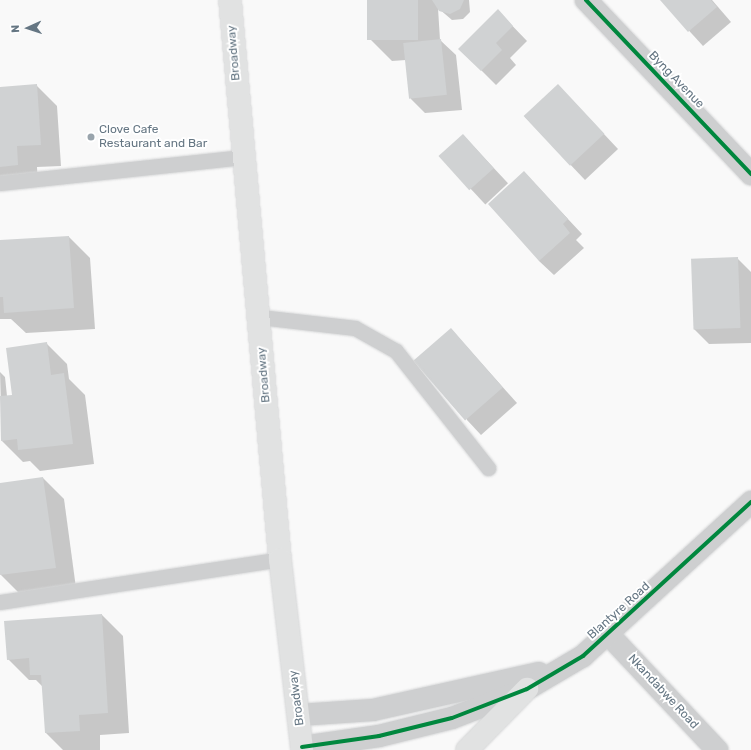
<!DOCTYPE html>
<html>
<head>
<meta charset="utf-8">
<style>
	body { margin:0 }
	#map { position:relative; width:751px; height:750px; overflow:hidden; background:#f9f9f9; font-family:Rubik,sans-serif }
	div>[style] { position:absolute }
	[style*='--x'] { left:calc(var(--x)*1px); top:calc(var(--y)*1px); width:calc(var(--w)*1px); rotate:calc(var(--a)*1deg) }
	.shadow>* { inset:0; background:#0003; transform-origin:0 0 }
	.building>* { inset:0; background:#d0d2d3; transform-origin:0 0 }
	.roads { filter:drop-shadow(0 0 1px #d5d6d7) drop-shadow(0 0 1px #d5d6d7) }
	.lane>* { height:15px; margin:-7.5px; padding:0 7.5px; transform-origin:7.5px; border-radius:7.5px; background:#cecfd0 }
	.street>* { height:22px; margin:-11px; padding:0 11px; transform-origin:11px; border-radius:11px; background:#cecfd0 }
	.secondary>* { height:22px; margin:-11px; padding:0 11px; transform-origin:11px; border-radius:11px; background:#e1e2e2 }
	.cycleway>* { height:4px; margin:-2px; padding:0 2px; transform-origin:2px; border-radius:2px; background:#00873e }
	.dots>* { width:11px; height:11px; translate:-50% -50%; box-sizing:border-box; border:2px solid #fff; border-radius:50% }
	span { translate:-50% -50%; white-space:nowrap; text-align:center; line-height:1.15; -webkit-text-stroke:4px #fff; paint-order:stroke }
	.street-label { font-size:12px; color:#657683 }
	.poi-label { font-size:12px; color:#657683 }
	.left { translate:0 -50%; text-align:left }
	.north { position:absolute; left:8px; top:8px; width:40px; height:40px; -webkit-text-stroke:3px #fff; paint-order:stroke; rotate:267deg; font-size:11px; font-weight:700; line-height:16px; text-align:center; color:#657683 }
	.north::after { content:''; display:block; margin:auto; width:14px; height:18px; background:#657683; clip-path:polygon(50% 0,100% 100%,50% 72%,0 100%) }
</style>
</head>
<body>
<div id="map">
	<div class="shadow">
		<i style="clip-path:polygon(368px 0,469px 0,470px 12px,463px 19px,452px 20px,438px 8px,440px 40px,456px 55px,462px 110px,425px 113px,411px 99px,406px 60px,392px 61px,371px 40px)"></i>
		<i style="clip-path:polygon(661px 0,712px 0,731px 22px,703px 46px)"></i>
		<i style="clip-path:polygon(498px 11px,527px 41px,510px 58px,516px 65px,496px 85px,460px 49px)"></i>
		<i style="clip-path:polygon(36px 85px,57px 106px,61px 166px,37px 167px,38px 186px,0 189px,0 88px)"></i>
		<i style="clip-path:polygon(572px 100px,618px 149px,585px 180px,525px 117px)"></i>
		<i style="left:463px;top:135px;width:66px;height:31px;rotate:47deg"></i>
		<i style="clip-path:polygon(524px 172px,582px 234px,576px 240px,584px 248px,554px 275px,539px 261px)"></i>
		<i style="clip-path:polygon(69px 237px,90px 258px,95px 329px,26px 333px,11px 319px,0 319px,0 241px)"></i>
		<i style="clip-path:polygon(737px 258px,751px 272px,751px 343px,709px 344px,694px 329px)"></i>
		<i style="clip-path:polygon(451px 329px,517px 403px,481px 435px,467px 420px)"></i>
		<i style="clip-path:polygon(46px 343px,67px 364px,69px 379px,85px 395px,94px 464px,40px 471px,30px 461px,23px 462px,2px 441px,0 372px,5px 377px,7px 396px,13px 396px)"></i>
		<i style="clip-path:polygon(43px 478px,64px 499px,76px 588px,22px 596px,1px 575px,0 484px)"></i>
		<i style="clip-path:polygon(102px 615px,123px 636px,129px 733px,100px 735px,100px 750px,63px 750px,46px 733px,43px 687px,36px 680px,29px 680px,8px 659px)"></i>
	</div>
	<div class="building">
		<i style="left:367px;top:0;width:51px;height:40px"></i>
		<i style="clip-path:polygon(432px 0,464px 0,460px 9px,450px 14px,439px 11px)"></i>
		<i style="clip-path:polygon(660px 0,711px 0,717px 7px,688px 32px)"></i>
		<i style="clip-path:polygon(498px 9px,513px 26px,496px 43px,502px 50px,481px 71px,458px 49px)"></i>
		<i style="left:441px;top:39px;width:56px;height:38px;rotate:84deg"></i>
		<i style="clip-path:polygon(37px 84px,41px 145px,17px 146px,18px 165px,0 167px,0 87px)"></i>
		<i style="left:558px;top:84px;width:68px;height:47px;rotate:47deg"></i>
		<i style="left:463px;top:134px;width:46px;height:33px;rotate:48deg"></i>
		<i style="clip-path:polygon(524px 171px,568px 219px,563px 224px,570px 233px,539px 261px,488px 204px)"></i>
		<i style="clip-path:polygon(69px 236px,74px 308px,4px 313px,3px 297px,0 297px,0 240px)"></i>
		<i style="left:738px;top:257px;width:71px;height:47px;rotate:88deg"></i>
		<i style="left:451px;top:328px;width:79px;height:50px;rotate:49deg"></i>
		<i style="clip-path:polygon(47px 342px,51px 375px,64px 373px,73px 444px,18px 450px,17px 439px,1px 441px,0 396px,12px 395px,6px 348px)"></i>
		<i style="clip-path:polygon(43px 477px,56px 568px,0 575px,0 483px)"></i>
		<i style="clip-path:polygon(102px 614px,108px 713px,79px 715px,80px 731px,45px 733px,41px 675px,30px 675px,29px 658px,7px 660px,4px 621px)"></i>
	</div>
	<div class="roads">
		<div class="lane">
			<i style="--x:0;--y:183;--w:244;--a:-6.1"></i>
			<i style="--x:260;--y:317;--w:96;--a:6.6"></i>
			<i style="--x:355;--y:328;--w:47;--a:29.3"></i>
			<i style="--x:396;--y:351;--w:149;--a:51.8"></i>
			<i style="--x:0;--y:602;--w:283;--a:-8.7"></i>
		</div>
		<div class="street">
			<i style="--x:586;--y:0;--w:240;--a:46.5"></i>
			<i style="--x:609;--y:635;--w:158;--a:46.8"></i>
			<i style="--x:299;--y:715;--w:74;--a:-3.9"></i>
			<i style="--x:373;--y:710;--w:170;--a:-12.6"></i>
			<i style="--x:302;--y:747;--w:78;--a:-8.1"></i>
			<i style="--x:379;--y:736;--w:75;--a:-13.9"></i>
			<i style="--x:452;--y:718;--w:80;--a:-21.1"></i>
			<i style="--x:527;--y:689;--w:65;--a:-30.5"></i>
			<i style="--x:583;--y:656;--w:228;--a:-42.5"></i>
		</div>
		<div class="secondary">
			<i style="--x:230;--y:0;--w:561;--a:84.89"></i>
			<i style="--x:280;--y:559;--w:192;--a:83.4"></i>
			<i style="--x:467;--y:750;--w:86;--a:-45.5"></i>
		</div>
	</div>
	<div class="cycleway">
		<i style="--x:586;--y:0;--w:240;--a:46.5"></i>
		<i style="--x:302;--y:747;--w:78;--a:-8.1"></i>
		<i style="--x:379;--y:736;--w:75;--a:-13.9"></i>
		<i style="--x:452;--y:718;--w:80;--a:-21.1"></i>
		<i style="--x:527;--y:689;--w:65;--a:-30.5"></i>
		<i style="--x:583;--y:656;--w:228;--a:-42.5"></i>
	</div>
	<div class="dots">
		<i style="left:91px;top:137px;background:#99a4ac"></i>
	</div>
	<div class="street-label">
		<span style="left:234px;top:53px;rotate:-95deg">Broadway</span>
		<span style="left:676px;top:80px;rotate:46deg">Byng Avenue</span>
		<span style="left:264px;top:375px;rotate:-95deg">Broadway</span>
		<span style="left:619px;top:611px;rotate:-42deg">Blantyre Road</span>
		<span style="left:663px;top:692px;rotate:47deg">Nkandabwe Road</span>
		<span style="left:297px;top:698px;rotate:-97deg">Broadway</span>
	</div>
	<div class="poi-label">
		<span class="left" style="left:99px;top:137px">Clove Cafe<br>Restaurant and Bar</span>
	</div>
	<div class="north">N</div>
</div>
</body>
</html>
